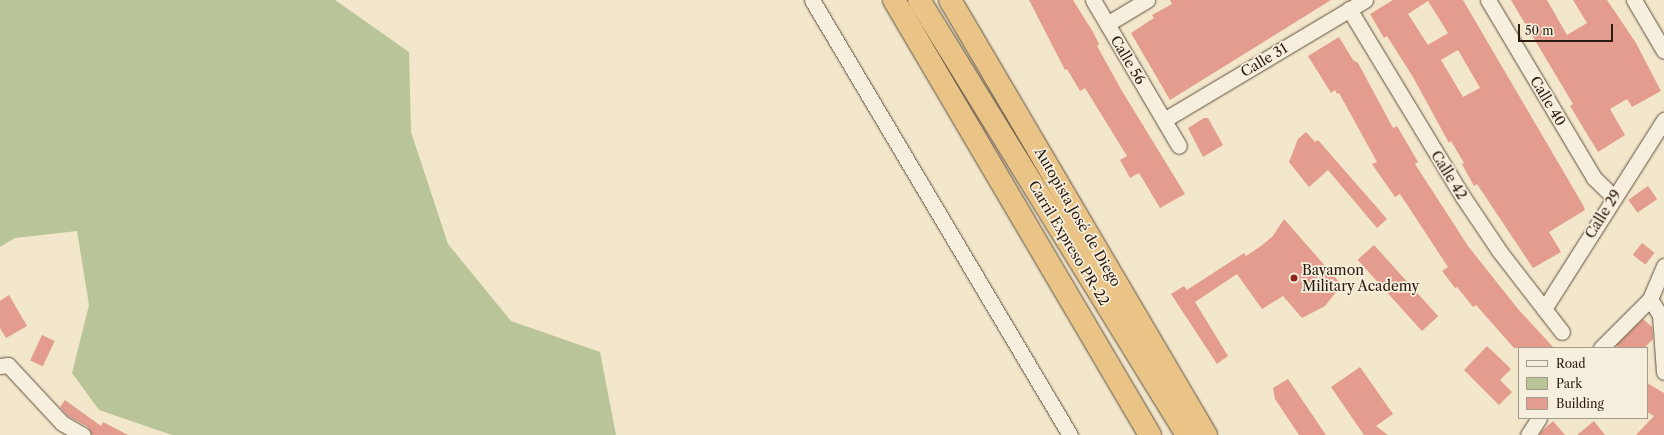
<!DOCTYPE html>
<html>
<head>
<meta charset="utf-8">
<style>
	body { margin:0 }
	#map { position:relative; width:1664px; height:435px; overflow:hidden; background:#f2e7cb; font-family:"Libre Caslon Text",serif }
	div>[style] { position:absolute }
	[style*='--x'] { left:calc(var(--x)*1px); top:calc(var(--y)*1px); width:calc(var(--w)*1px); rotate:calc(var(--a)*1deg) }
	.green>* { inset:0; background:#b9c598 }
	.building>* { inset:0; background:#e39c8d; transform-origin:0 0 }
	.roads { filter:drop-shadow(0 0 1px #5d4f40) drop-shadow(0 0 1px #5d4f40) }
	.minor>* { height:15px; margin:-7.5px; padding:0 7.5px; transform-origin:7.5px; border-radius:7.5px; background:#f7efdd }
	.highway>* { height:22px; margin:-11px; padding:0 11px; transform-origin:11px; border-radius:11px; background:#e9c486 }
	.dots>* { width:11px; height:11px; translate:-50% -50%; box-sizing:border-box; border:2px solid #f7efdd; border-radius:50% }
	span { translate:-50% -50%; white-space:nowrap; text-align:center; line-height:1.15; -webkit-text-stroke:3.5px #f7efdd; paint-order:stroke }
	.street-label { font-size:14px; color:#2b1c11 }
	.poi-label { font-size:14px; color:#2b1c11 }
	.left { translate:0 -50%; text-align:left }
	.legend { position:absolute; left:1518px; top:347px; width:130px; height:72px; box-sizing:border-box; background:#f7efdd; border:1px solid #a59b8b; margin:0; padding:5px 7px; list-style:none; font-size:12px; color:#2b1c11 }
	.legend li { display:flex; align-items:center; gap:8px; height:20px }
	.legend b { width:20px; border:1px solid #a59b8b }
	.scale { position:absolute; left:1518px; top:24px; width:95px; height:18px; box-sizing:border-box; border:2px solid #2b1c11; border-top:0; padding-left:5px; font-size:12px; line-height:14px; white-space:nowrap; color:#2b1c11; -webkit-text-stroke:3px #f7efdd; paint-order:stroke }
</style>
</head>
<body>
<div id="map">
	<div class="green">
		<i style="clip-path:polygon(0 0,335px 0,409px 52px,411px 132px,448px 244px,511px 321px,600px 352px,616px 435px,172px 435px,99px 410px,72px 373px,89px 305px,77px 231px,15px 238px,0 247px)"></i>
	</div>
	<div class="building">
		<i style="clip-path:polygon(1029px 0,1073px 0,1093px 32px,1099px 44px,1097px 46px,1122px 91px,1185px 194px,1160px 208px,1139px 173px,1130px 178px,1120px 160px,1127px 156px,1085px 88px,1080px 91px,1067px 69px,1065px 70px)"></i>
		<i style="clip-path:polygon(1170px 0,1331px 0,1170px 100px,1131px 33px,1154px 18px,1152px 15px,1172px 4px)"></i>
		<i style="clip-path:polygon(evenodd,1393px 0,1463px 0,1583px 205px,1585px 210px,1549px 232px,1561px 252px,1533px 268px,1477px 184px,1474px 186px,1462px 164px,1464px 163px,1451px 141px,1449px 143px,1413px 77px,1387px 36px,1384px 38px,1370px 14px,1393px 0,1428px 1px,1448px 33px,1428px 45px,1408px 14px,1428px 1px,1393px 0,1458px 50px,1480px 88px,1463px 97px,1441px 60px,1458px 50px)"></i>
		<i style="clip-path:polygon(1511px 0,1547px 0,1567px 35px,1587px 23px,1573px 0,1607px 0,1636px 43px,1661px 91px,1632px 107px,1627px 99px,1610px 109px,1625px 135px,1598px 152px,1570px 106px,1573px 104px)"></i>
		<i style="clip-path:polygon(1339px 37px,1353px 60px,1358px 63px,1393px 128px,1397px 126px,1418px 162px,1415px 164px,1468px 246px,1518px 309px,1554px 348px,1514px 348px,1476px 305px,1473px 307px,1457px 287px,1455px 288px,1442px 271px,1448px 267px,1400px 194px,1395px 197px,1372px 164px,1377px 162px,1339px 93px,1337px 94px,1335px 90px,1331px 93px,1308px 56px)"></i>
		<i style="clip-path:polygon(1204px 118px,1208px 118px,1223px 145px,1203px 157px,1188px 128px)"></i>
		<i style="clip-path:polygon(1306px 132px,1315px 142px,1318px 140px,1387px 219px,1377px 228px,1328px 170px,1309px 187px,1289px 162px,1298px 139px)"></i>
		<i style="left:1648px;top:186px;width:16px;height:24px;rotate:55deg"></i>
		<i style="clip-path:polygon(1284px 219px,1340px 283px,1340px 287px,1325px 306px,1302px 318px,1283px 296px,1262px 309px,1237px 274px,1195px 302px,1228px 356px,1217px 364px,1171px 294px,1184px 286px,1187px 290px,1244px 253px,1246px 256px,1261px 246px,1273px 236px)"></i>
		<i style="left:1642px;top:243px;width:16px;height:15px;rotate:38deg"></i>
		<i style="left:1374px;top:245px;width:96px;height:22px;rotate:48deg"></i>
		<i style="clip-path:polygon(9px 295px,27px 326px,6px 338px,0 328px,0 301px)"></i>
		<i style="clip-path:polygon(1643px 319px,1652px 327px,1653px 339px,1644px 348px,1619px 348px,1616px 345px)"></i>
		<i style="left:42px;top:335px;width:14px;height:28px;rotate:25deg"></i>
		<i style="clip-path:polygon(1487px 346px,1511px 369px,1500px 380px,1512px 392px,1499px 405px,1464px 370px)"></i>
		<i style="clip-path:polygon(1360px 367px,1393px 414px,1376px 426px,1388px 435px,1364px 435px,1331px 387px)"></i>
		<i style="clip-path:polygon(1288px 379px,1326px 435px,1299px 435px,1275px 399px,1273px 388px)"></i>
		<i style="clip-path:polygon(1647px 383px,1664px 393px,1664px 435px,1636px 435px,1654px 416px,1647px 412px)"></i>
		<i style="clip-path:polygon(65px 400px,101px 426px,103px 422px,128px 435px,92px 435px,88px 427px,68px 416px,60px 407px)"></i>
		<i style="clip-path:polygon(1553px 421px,1565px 435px,1539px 435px,1542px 431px)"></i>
		<i style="clip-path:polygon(1594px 421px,1605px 435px,1577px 435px)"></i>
	</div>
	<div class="roads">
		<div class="minor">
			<i style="--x:812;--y:0;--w:506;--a:59.33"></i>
			<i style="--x:1093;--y:0;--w:169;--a:59.5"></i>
			<i style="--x:1488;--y:0;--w:207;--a:59.2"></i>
			<i style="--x:1594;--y:178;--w:28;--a:44"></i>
			<i style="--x:1634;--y:0;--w:59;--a:59.5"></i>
			<i style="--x:1349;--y:9;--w:220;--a:58.8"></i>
			<i style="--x:1463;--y:197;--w:66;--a:56.1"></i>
			<i style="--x:1500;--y:252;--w:101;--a:52.2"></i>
			<i style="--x:1107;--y:24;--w:47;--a:-31"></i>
			<i style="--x:1164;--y:120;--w:234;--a:-30.8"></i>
			<i style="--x:1650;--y:299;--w:19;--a:58"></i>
			<i style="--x:1660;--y:315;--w:57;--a:86"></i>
			<i style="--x:1544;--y:309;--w:224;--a:-57.6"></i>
			<i style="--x:1601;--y:348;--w:69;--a:-45"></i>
			<i style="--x:1650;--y:299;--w:36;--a:-67"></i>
			<i style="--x:0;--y:366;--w:8;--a:-7"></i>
			<i style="--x:8;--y:365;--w:79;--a:47"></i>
			<i style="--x:62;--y:423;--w:24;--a:30"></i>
			<i style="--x:1528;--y:435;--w:20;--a:-57"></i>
		</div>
		<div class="highway">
			<i style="--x:894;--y:0;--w:505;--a:59.52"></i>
			<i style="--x:919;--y:0;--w:511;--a:58.36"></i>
			<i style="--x:950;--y:0;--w:505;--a:59.52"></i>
		</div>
	</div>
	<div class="dots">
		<i style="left:1294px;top:278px;background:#8f2418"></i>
	</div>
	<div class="street-label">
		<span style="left:1128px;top:60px;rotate:59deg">Calle 56</span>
		<span style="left:1264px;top:60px;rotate:-31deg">Calle 31</span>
		<span style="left:1548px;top:101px;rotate:59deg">Calle 40</span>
		<span style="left:1449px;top:175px;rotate:58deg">Calle 42</span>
		<span style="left:1603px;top:214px;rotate:-58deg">Calle 29</span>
		<span style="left:1078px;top:217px;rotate:60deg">Autopista José de Diego</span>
		<span style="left:1069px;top:243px;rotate:59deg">Carril Expreso PR-22</span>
	</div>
	<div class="poi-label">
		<span class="left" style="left:1302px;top:278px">Bayamon<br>Military Academy</span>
	</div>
	<ul class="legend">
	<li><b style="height:5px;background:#f7efdd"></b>Road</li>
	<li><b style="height:11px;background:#b9c598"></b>Park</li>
	<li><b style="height:11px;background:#e39c8d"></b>Building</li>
	</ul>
	<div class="scale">50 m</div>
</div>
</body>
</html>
